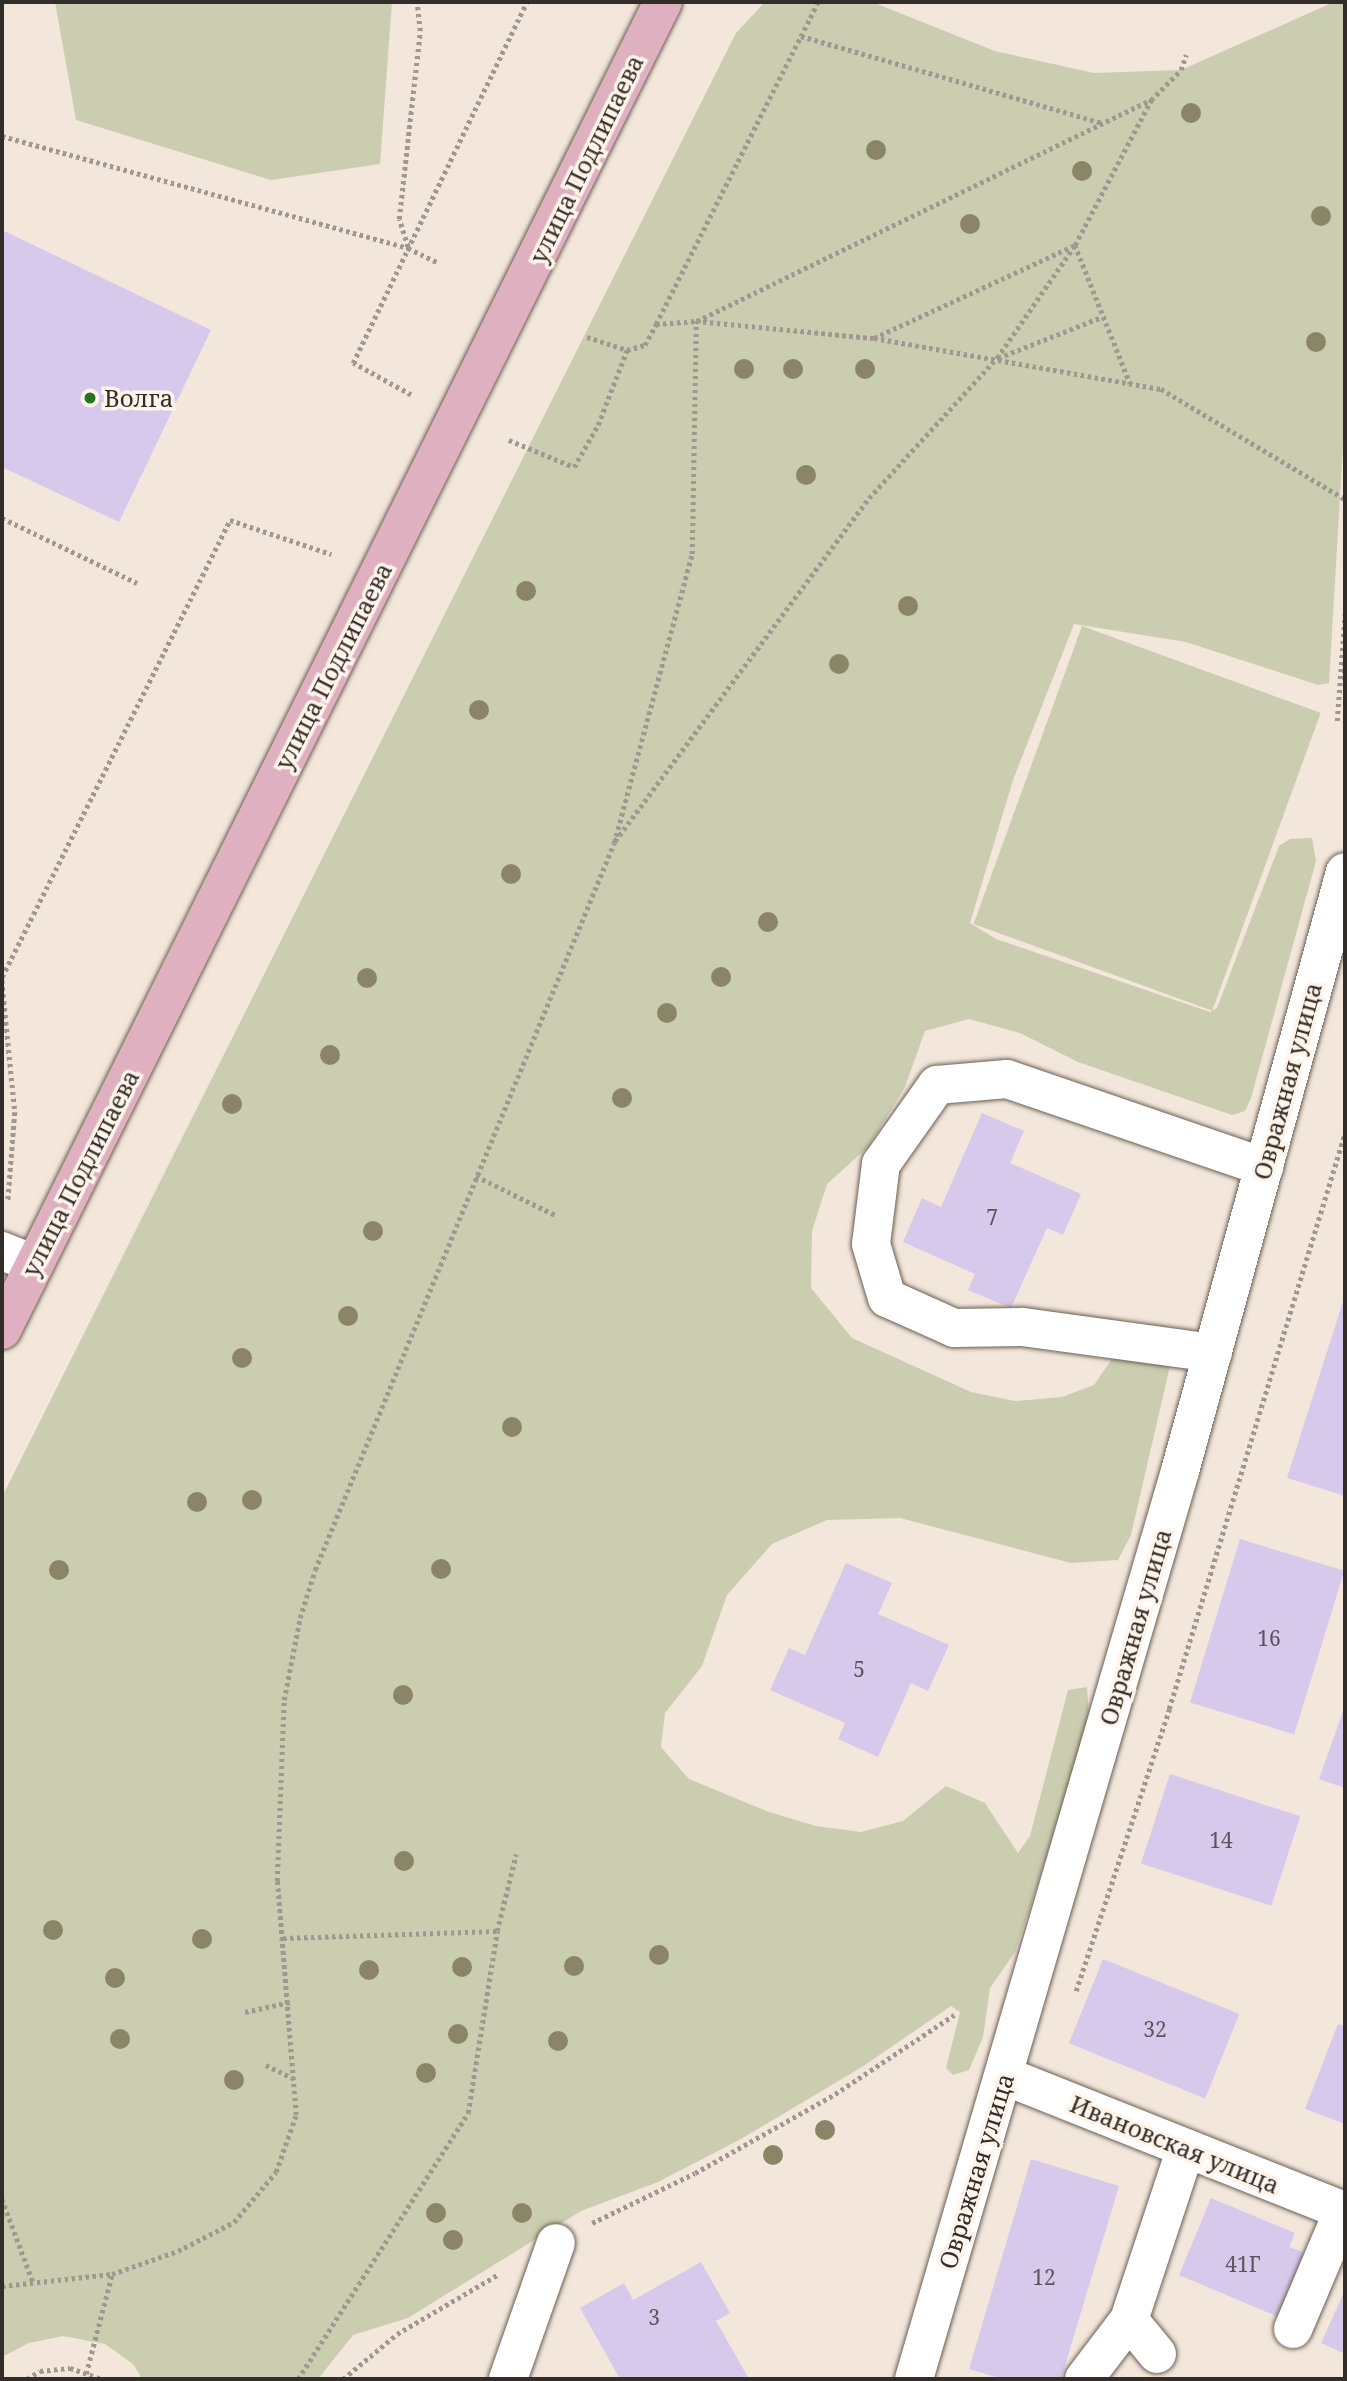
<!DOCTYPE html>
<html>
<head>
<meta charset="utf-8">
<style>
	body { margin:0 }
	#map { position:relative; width:1347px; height:2381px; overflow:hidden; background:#f3e6da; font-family:"Noto Serif",serif }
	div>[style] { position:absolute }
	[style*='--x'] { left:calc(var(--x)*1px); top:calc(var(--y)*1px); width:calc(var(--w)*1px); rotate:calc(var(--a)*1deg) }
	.green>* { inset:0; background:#cbcdb0; transform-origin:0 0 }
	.building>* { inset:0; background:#d6c9ec; transform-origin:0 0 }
	.path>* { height:4.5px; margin-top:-2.25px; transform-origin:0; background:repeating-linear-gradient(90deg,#a0978e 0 3.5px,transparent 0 7px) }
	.roads { filter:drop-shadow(0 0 2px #6a5f55) drop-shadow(0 0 2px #6a5f55) }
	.minor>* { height:38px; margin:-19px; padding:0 19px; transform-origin:19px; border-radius:19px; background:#fff }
	.major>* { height:38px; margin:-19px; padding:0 19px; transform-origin:19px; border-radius:19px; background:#dfb0bf }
	.trees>* { width:20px; height:20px; margin:-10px; border-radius:50%; background:#8a8566 }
	.dots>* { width:19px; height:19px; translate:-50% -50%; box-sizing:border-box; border:4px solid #fef4ea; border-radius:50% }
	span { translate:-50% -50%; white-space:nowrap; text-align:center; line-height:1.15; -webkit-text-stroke:7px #fef4ea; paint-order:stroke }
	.number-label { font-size:21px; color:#5b545a }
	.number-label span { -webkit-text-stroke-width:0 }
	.street-label { font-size:24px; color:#322d29 }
	.poi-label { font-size:24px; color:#322d29 }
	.left { translate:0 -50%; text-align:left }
	.frame { position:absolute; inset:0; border:4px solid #322d29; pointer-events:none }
</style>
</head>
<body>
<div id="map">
	<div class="green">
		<i style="clip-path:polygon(55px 2px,392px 2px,380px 164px,271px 180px,76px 120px)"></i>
		<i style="clip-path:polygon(765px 2px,872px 2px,995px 51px,1094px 73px,1181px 70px,1334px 2px,1345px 2px,1345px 412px,1329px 683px,1318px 685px,1186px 642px,1074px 624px,1013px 780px,970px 923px,996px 939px,1210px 1012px,1217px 1008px,1279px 846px,1290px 839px,1312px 838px,1316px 861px,1251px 1098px,1245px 1111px,1232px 1115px,1078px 1062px,1020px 1033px,969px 1019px,925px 1031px,905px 1087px,868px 1147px,827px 1184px,812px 1231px,811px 1288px,852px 1338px,971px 1392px,1015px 1401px,1062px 1397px,1094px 1385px,1119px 1349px,1173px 1353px,1131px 1535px,1118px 1560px,1071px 1563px,900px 1518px,827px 1520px,772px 1544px,727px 1595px,702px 1666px,665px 1713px,661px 1747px,689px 1779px,769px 1812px,816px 1826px,861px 1832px,903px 1821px,946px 1786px,985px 1803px,1018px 1853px,1030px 1836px,1068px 1690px,1087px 1687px,1089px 1716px,1040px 1877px,1015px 1952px,990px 1988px,983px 2037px,969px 2070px,953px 2075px,946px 2068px,960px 2012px,951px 2006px,862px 2067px,741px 2139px,658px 2182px,581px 2211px,408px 2318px,353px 2335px,318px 2379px,142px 2379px,133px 2364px,105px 2344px,63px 2336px,29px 2343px,2px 2357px,2px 1497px,736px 33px)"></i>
		<i style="left:1082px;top:626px;width:254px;height:317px;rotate:20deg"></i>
	</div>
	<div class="building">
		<i style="clip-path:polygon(2px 230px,211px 330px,119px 522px,2px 467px)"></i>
		<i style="clip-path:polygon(982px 1113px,1024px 1131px,1010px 1163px,1081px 1194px,1063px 1235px,1047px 1228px,1011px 1308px,968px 1290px,975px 1274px,903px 1242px,922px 1198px,941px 1207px)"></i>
		<i style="clip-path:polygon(1345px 1295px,1345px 1496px,1287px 1478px)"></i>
		<i style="left:1240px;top:1539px;width:109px;height:171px;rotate:17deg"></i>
		<i style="clip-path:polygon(846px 1563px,892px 1583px,878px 1614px,949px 1645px,928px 1691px,911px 1683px,878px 1757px,838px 1739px,845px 1723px,770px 1690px,789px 1648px,805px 1655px)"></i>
		<i style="clip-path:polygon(1345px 1706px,1345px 1788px,1319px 1779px)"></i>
		<i style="left:1170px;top:1774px;width:137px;height:94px;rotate:18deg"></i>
		<i style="left:1103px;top:1959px;width:147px;height:91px;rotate:22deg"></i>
		<i style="clip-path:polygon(1338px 2024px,1345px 2027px,1345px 2124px,1305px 2109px)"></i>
		<i style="clip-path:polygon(1031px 2159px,1119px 2186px,1061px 2379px,1003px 2379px,969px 2369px)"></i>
		<i style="clip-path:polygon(1211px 2198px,1295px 2233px,1289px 2247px,1308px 2254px,1281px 2318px,1179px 2275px)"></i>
		<i style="clip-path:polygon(701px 2262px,730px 2313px,716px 2321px,749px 2379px,620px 2379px,580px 2308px,624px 2283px,633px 2300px)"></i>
		<i style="clip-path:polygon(1345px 2290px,1345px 2354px,1321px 2343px)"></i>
	</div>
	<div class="path">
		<i style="--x:801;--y:36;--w:314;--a:16.1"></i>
		<i style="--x:2;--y:136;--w:421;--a:15.4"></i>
		<i style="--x:408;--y:248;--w:32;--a:26"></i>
		<i style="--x:408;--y:247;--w:29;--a:-108"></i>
		<i style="--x:399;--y:219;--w:189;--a:-83.6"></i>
		<i style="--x:420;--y:31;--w:29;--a:-96"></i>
		<i style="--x:697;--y:321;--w:502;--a:-26"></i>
		<i style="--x:656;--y:324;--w:360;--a:-63.3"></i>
		<i style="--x:587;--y:337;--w:42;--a:18"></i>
		<i style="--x:627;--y:350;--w:19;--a:-16"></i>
		<i style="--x:645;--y:345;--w:24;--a:-62"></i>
		<i style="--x:656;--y:324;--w:40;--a:-4.3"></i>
		<i style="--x:696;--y:321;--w:179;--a:5.5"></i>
		<i style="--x:874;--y:338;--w:291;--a:10.1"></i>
		<i style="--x:1161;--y:389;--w:214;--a:30.9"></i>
		<i style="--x:874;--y:338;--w:221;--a:-24.8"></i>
		<i style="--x:1075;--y:245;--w:149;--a:68.3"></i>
		<i style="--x:998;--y:358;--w:112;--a:-21.5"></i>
		<i style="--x:411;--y:395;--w:66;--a:-151.1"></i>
		<i style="--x:353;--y:363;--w:401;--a:-64.3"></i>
		<i style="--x:509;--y:440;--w:70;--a:22.6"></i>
		<i style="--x:574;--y:467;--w:48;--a:-60.3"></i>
		<i style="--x:598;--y:425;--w:80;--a:-68.9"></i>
		<i style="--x:2;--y:518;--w:150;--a:25.7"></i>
		<i style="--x:1337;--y:721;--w:109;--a:-85.8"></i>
		<i style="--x:615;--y:841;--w:427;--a:-53.5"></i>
		<i style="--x:869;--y:498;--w:190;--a:-47.6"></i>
		<i style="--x:997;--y:358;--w:137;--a:-55.4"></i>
		<i style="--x:1075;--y:245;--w:164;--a:-62.3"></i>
		<i style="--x:1151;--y:100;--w:42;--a:-45"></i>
		<i style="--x:1181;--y:70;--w:16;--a:-72"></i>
		<i style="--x:2;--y:977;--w:511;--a:-63.49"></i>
		<i style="--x:230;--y:520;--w:107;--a:18.6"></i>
		<i style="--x:2;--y:980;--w:133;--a:84.4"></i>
		<i style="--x:15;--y:1112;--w:88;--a:94.5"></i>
		<i style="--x:476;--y:1176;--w:90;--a:26.3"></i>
		<i style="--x:283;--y:1938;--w:214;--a:-1.9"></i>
		<i style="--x:1076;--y:1991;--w:297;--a:-71.7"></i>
		<i style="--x:1169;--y:1709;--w:602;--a:-73.01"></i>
		<i style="--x:245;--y:2012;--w:46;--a:-12.5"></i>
		<i style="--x:266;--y:2065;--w:32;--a:26"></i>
		<i style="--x:2;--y:2199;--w:89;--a:69.5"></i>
		<i style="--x:592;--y:2223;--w:114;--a:-25.9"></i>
		<i style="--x:695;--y:2173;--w:161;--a:-29.4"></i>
		<i style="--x:835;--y:2094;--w:143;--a:-33.6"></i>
		<i style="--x:2;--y:2286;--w:111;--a:-6.2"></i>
		<i style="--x:112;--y:2274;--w:70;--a:-19.2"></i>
		<i style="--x:178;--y:2251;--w:63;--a:-27.4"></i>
		<i style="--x:234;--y:2222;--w:65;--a:-50"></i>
		<i style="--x:276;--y:2172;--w:60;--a:-70.7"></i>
		<i style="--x:296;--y:2115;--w:235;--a:-94.6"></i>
		<i style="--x:277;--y:1881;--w:181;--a:-87.8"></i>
		<i style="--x:284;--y:1700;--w:84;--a:-79"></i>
		<i style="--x:300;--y:1618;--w:50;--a:-72.6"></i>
		<i style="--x:315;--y:1570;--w:786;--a:-67.64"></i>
		<i style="--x:614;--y:843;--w:299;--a:-74.9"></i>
		<i style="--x:692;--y:554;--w:233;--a:-89"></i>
		<i style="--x:86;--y:2374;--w:103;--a:-75.4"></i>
		<i style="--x:27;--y:2379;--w:15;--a:-32"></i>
		<i style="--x:40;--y:2371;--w:30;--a:-6"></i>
		<i style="--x:70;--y:2368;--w:34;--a:19"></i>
		<i style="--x:298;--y:2379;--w:316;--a:-57.4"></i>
		<i style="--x:468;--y:2113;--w:184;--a:-80.9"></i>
		<i style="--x:497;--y:1931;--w:79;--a:-76.1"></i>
		<i style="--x:343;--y:2379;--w:70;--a:-39.8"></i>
		<i style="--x:397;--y:2334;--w:118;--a:-30.5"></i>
	</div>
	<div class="roads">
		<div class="minor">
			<i style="--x:2;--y:1251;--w:35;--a:22"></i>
			<i style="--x:1213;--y:1353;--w:193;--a:-172.2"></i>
			<i style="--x:1022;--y:1327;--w:68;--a:179.2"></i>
			<i style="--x:954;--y:1328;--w:73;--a:-155.9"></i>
			<i style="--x:887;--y:1298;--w:56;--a:-106.5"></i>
			<i style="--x:871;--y:1244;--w:81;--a:-82.9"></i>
			<i style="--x:881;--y:1164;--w:97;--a:-54.7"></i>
			<i style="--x:937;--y:1085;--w:70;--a:-4.9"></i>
			<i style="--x:1007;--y:1079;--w:272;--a:18.9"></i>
			<i style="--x:1005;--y:2076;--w:366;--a:21.7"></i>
			<i style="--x:1129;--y:2320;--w:44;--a:50.5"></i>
			<i style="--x:1293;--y:2329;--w:128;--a:-67"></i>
			<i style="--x:508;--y:2379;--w:144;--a:-70.6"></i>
			<i style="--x:914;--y:2379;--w:946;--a:-73.67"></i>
			<i style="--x:1180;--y:1471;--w:621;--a:-74.6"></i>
			<i style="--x:1084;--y:2379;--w:74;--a:-52.7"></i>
			<i style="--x:1129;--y:2320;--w:181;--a:-71.7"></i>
		</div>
		<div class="major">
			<i style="--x:2;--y:1330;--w:1483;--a:-63.54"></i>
		</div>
	</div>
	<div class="trees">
		<i style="left:1191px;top:113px"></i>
		<i style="left:876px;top:150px"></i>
		<i style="left:1082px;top:171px"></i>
		<i style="left:1321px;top:216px"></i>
		<i style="left:970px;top:224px"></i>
		<i style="left:1316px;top:342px"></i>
		<i style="left:744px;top:369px"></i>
		<i style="left:793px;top:369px"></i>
		<i style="left:865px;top:369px"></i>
		<i style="left:806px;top:475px"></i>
		<i style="left:526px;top:591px"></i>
		<i style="left:908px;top:606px"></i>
		<i style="left:839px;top:664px"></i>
		<i style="left:479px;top:710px"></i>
		<i style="left:511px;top:874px"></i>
		<i style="left:768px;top:922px"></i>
		<i style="left:721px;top:977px"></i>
		<i style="left:367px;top:978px"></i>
		<i style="left:667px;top:1013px"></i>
		<i style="left:330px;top:1055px"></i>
		<i style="left:622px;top:1098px"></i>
		<i style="left:232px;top:1104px"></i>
		<i style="left:373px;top:1231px"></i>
		<i style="left:348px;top:1316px"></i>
		<i style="left:242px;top:1358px"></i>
		<i style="left:512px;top:1427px"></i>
		<i style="left:252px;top:1500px"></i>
		<i style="left:197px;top:1502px"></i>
		<i style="left:441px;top:1569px"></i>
		<i style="left:59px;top:1570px"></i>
		<i style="left:403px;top:1695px"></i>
		<i style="left:404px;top:1861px"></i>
		<i style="left:53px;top:1930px"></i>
		<i style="left:202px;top:1939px"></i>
		<i style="left:659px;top:1955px"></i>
		<i style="left:574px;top:1966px"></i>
		<i style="left:462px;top:1967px"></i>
		<i style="left:369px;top:1970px"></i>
		<i style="left:115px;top:1978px"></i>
		<i style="left:458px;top:2034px"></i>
		<i style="left:120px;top:2039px"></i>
		<i style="left:558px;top:2041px"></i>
		<i style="left:426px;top:2073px"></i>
		<i style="left:234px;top:2080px"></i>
		<i style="left:825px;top:2130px"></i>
		<i style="left:773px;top:2155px"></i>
		<i style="left:436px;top:2213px"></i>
		<i style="left:522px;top:2213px"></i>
		<i style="left:453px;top:2240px"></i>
	</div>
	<div class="dots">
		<i style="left:90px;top:398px;background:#27751d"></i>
	</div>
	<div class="number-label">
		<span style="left:992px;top:1217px">7</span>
		<span style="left:1269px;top:1638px">16</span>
		<span style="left:859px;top:1669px">5</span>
		<span style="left:1221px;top:1840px">14</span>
		<span style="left:1155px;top:2029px">32</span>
		<span style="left:1243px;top:2264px">41Г</span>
		<span style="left:1044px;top:2277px">12</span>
		<span style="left:654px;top:2317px">3</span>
	</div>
	<div class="street-label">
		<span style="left:586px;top:159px;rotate:-64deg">улица Подлипаева</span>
		<span style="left:333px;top:666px;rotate:-63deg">улица Подлипаева</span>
		<span style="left:1287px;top:1081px;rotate:-75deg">Овражная улица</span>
		<span style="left:80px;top:1173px;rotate:-63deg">улица Подлипаева</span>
		<span style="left:1135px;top:1627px;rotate:-74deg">Овражная улица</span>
		<span style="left:1175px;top:2144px;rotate:22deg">Ивановская улица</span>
		<span style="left:976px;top:2171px;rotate:-73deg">Овражная улица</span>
	</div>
	<div class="poi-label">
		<span class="left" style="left:104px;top:398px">Волга</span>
	</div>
	<div class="frame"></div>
</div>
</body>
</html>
